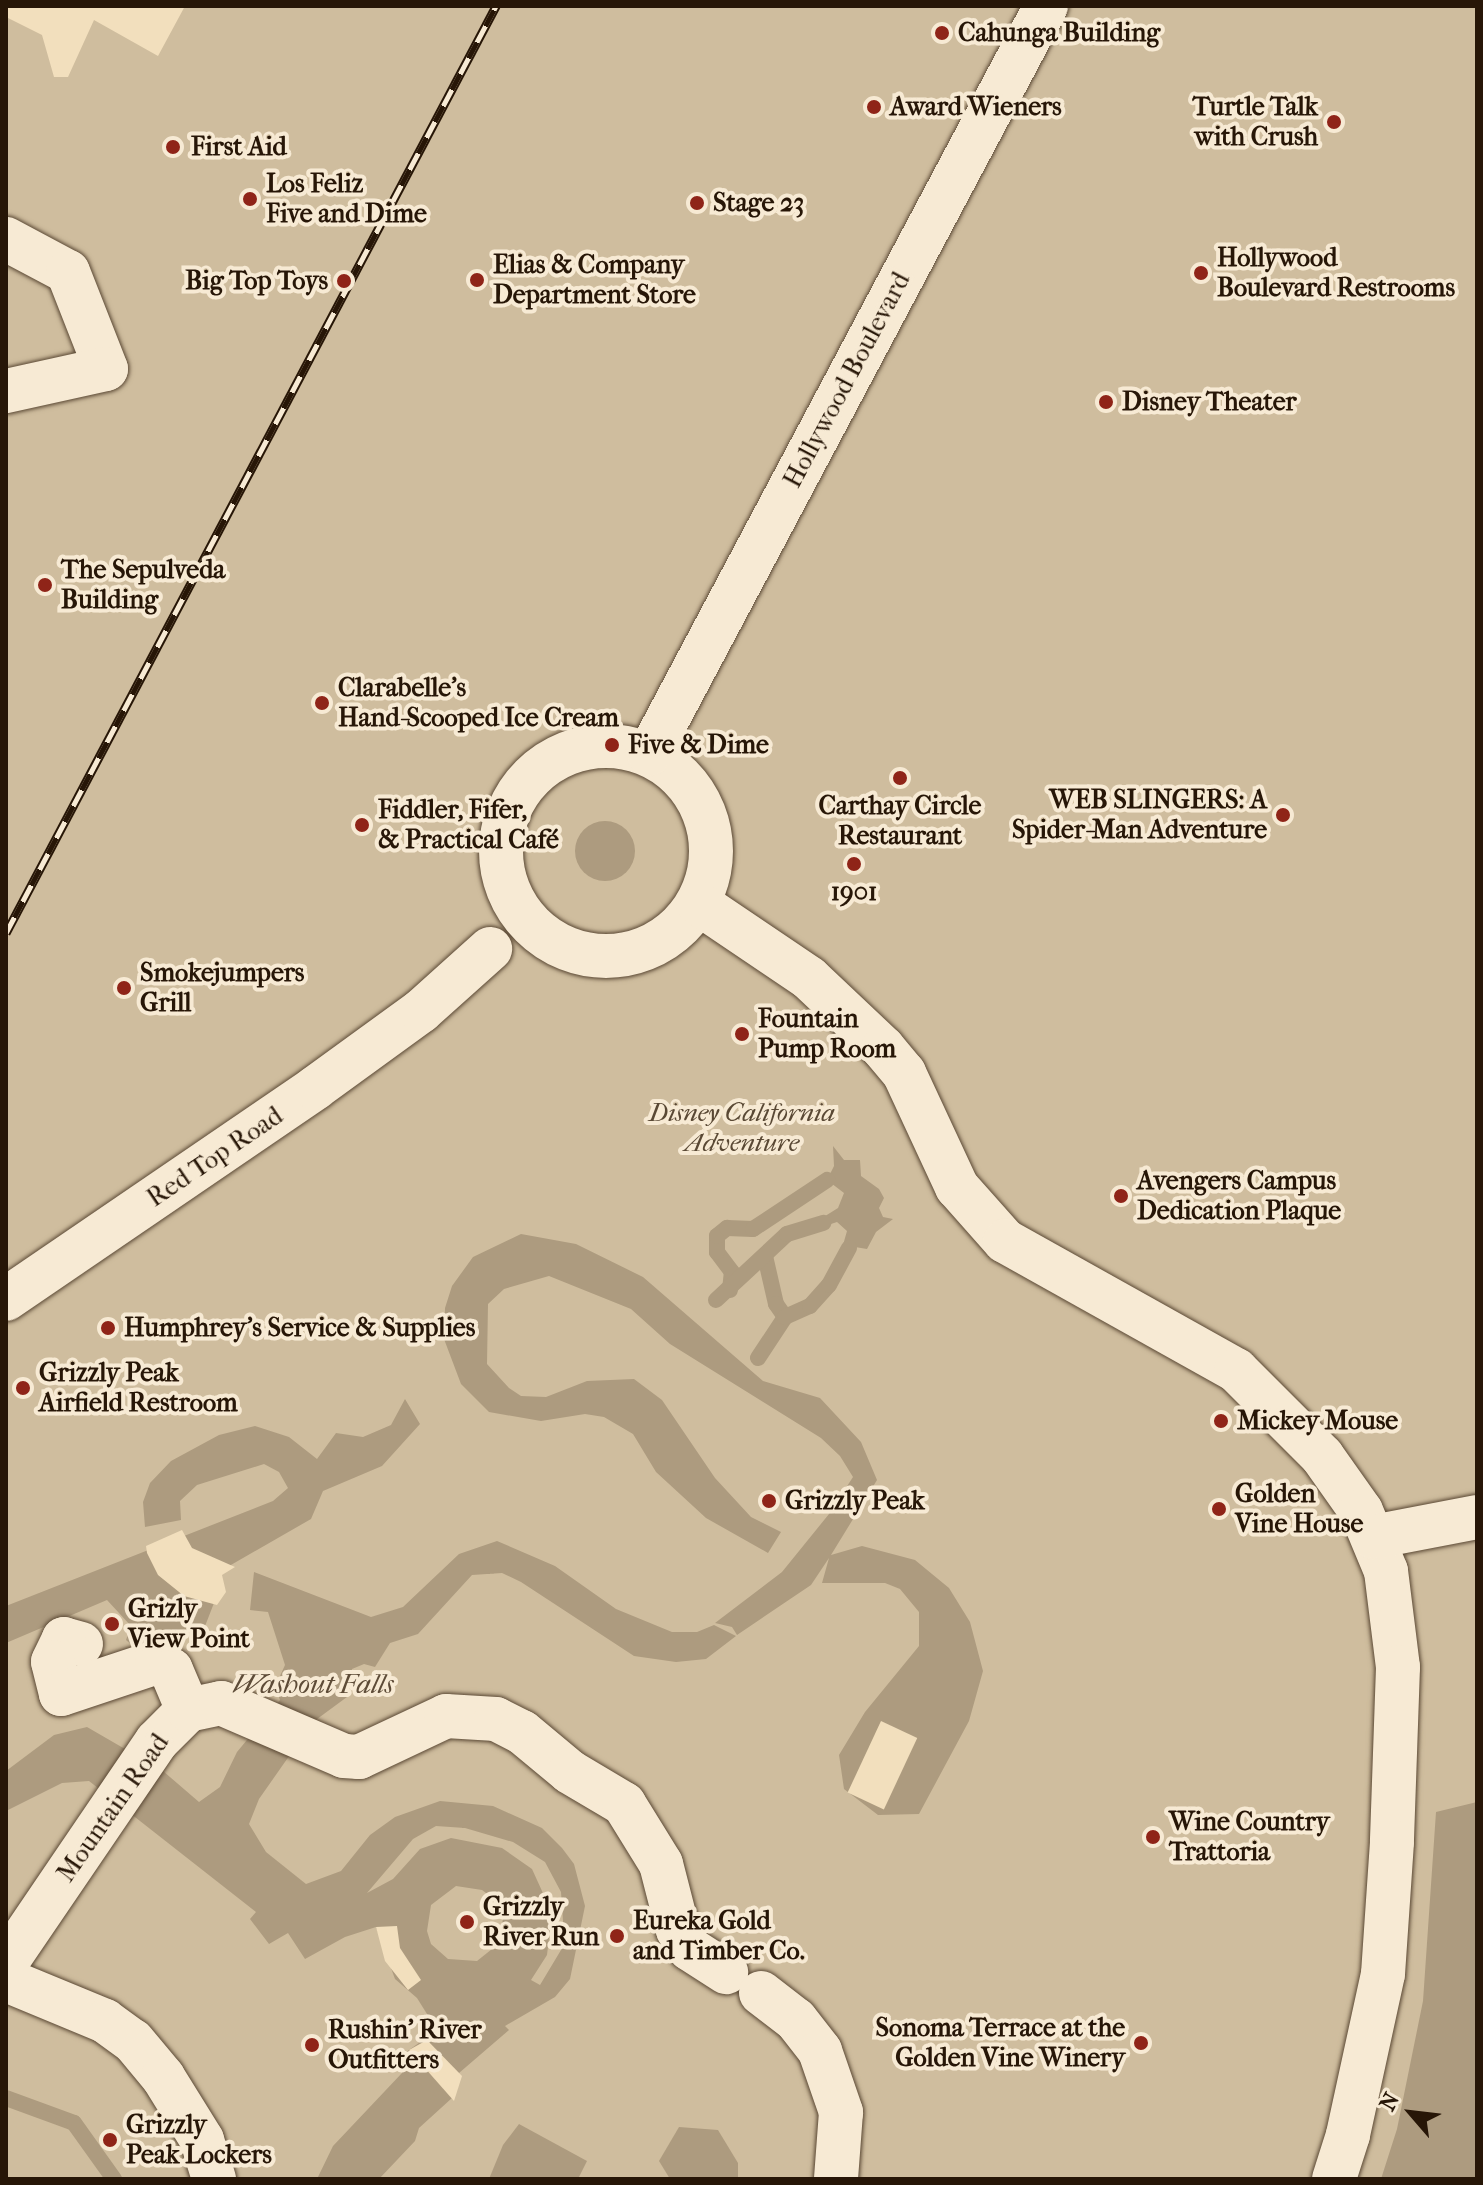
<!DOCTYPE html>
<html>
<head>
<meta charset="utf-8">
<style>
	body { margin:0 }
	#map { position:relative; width:1483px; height:2185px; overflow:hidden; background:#f2dfbd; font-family:"IM FELL French Canon",serif }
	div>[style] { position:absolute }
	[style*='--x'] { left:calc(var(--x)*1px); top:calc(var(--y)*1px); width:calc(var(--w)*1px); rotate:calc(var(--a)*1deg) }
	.green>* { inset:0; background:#cfbd9e }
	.water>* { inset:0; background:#ad9b7f }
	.round { border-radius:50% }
	.pier>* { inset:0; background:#f2dfbd; transform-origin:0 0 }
	.stream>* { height:16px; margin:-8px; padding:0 8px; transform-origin:8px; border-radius:8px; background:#ad9b7f }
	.roads { filter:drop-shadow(0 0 2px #5a4834) drop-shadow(0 0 2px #5a4834) }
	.minor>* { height:44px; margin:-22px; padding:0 22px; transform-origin:22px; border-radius:22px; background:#f7ead4 }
	.minor>.ring { margin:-22px; padding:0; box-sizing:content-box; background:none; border:44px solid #f7ead4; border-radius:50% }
	.rail>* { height:9px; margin-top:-4.5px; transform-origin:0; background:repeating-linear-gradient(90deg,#f7ead4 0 18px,#271607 0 36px); box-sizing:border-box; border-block:2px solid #271607 }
	.dots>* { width:22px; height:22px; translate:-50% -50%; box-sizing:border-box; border:4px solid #f7ead4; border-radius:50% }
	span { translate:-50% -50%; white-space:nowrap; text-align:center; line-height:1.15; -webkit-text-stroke:8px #f7ead4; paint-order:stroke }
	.poi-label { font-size:26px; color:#271607; font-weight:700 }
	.left { translate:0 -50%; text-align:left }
	.right { translate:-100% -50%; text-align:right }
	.street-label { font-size:26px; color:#271607 }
	.park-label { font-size:26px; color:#594834; font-style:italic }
	.water-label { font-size:28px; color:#5d4b37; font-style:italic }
	.frame { position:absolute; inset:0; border:8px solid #271607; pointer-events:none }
	.north { position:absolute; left:1371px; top:2073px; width:80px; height:80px; -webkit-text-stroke:6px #f7ead4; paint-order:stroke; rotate:298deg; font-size:22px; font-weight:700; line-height:32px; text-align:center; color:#271607 }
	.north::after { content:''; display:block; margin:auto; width:28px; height:36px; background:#271607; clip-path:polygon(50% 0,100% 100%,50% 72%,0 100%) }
</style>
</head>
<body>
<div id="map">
	<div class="green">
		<i style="clip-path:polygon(185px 6px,1477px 6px,1477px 2179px,6px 2179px,6px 17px,42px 35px,54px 77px,68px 77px,94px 20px,158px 56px)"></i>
	</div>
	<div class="water">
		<i class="round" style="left:575px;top:821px;width:60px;height:60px"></i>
		<i style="clip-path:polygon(833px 1146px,844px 1160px,860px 1160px,861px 1176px,879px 1189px,884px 1198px,879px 1208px,883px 1217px,893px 1219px,876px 1232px,867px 1249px,843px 1245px,847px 1231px,837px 1222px,822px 1227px,822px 1218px,838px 1208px,844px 1193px,827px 1180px,834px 1166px)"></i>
		<i style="clip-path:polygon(521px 1234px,576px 1244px,643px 1277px,763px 1381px,820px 1398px,861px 1442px,877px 1480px,831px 1555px,862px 1546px,915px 1560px,949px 1588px,970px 1622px,983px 1671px,969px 1721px,919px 1814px,878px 1815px,844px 1789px,839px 1755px,865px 1712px,919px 1646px,919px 1612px,900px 1589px,885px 1583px,822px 1583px,829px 1558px,811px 1585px,737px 1635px,732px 1627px,715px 1623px,782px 1572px,829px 1514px,853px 1477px,840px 1456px,821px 1438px,670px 1344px,631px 1309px,549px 1276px,504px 1289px,488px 1304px,487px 1364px,509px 1388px,521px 1396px,546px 1397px,587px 1381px,634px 1379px,662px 1400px,715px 1478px,751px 1517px,781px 1532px,768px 1553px,706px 1518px,656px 1472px,633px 1434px,604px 1417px,585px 1414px,541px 1421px,489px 1412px,461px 1384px,444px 1339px,445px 1308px,452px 1286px,473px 1257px)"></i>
		<i style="clip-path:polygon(405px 1399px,420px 1424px,382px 1466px,323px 1491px,311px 1519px,217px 1573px,214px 1603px,200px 1639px,186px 1629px,141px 1653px,126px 1640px,131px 1626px,107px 1600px,6px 1643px,6px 1606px,273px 1501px,288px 1488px,279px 1472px,264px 1464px,197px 1485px,180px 1501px,181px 1520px,145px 1527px,143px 1502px,150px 1483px,171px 1461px,219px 1435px,255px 1426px,289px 1437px,317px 1459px,336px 1433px,363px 1437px,391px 1425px)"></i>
		<i style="clip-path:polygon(evenodd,497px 1541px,555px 1566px,616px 1609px,672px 1632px,697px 1632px,714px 1625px,736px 1636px,706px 1659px,676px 1662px,634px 1656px,521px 1582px,502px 1573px,472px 1575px,418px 1634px,390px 1643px,375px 1667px,364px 1664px,352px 1669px,347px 1697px,313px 1722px,259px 1799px,249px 1824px,266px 1852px,306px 1884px,341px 1871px,370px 1835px,395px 1817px,440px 1801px,493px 1806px,542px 1828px,562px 1848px,574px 1864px,585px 1906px,570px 1979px,555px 1997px,505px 2026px,509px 2030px,459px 2073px,452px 2098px,419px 2128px,415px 2141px,379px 2179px,317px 2179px,333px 2146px,402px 2073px,402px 2055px,437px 2030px,417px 1998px,395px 1979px,376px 1927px,345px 1937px,305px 1959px,288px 1933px,269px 1944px,250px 1919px,256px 1912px,89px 1781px,62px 1783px,6px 1811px,6px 1771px,54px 1735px,87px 1727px,163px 1771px,199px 1802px,220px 1787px,237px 1752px,280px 1700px,275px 1687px,285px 1665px,268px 1612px,250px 1610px,254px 1572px,371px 1617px,403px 1607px,459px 1554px,497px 1541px,436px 1826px,465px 1828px,513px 1842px,545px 1862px,561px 1892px,563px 1921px,561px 1950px,540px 1985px,531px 1980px,547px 1955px,552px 1913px,532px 1869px,502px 1848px,451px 1838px,420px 1849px,393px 1879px,367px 1893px,413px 1839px,436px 1826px,497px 1541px,456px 1886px,482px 1890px,494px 1899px,503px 1919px,497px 1945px,477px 1961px,448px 1959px,431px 1944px,427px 1931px,431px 1905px,456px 1886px)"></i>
		<i style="clip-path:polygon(1477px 1802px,1477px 2179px,1381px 2179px,1397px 2129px,1423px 2001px,1436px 1812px)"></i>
		<i style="clip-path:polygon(519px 2124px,587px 2161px,578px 2179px,489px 2179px,503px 2145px)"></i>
		<i style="clip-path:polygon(679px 2127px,718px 2130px,738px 2163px,738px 2179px,670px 2179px,659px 2161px)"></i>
	</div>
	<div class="pier">
		<i style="clip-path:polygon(182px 1530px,192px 1548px,235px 1567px,222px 1575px,226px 1592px,217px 1605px,184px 1596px,158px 1575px,147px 1553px,146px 1546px)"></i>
		<i style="left:881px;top:1721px;width:40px;height:79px;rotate:25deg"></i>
		<i style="clip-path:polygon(397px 1926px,400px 1948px,421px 1980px,408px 1990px,385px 1961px,376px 1927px)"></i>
		<i style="clip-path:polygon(427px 2040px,462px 2076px,454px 2101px,409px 2050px)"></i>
	</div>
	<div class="stream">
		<i style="--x:765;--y:1256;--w:49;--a:77.1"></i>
		<i style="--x:776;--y:1304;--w:16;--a:55"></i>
		<i style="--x:730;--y:1290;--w:18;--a:-84"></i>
		<i style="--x:732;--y:1272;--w:25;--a:-127"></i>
		<i style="--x:717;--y:1252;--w:16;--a:-90"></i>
		<i style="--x:717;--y:1236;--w:13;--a:-39"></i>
		<i style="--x:727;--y:1228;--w:26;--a:2"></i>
		<i style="--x:753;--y:1229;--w:89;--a:-33.5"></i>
		<i style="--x:716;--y:1300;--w:97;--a:-42.9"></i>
		<i style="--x:787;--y:1234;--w:38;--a:-17"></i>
		<i style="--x:758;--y:1358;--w:49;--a:-56.6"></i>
		<i style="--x:785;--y:1317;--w:27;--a:-24"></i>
		<i style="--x:810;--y:1306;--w:28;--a:-48"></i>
		<i style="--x:829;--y:1285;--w:42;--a:-61.6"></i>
		<i style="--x:6;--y:2098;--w:72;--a:20.2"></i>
		<i style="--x:74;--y:2123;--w:69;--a:54.5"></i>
	</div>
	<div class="roads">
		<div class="minor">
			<i style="--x:6;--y:239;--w:70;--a:28"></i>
			<i style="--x:68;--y:272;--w:104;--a:68.6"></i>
			<i style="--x:106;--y:369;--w:102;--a:167.6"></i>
			<i class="ring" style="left:501px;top:746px;width:166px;height:166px"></i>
			<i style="--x:649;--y:754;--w:847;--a:-62.04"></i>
			<i style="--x:698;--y:903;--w:134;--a:34"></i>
			<i style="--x:809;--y:978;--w:102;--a:43.4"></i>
			<i style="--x:883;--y:1048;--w:33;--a:50"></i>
			<i style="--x:904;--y:1073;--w:126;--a:65.1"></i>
			<i style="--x:957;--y:1187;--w:72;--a:48.4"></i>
			<i style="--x:1005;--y:1241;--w:265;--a:29.2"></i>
			<i style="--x:1236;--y:1370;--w:122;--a:45"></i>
			<i style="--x:1322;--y:1456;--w:67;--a:54.7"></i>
			<i style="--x:1361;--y:1511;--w:65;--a:67.4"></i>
			<i style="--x:1386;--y:1571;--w:97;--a:82.9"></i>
			<i style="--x:1398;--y:1667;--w:175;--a:92"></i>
			<i style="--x:1392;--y:1842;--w:132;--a:93.9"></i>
			<i style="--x:1383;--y:1974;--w:165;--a:102.3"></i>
			<i style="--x:1348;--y:2135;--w:46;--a:107.7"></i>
			<i style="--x:6;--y:1299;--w:374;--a:-34.3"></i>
			<i style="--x:315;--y:1088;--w:131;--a:-36"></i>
			<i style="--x:421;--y:1011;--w:93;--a:-41.9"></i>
			<i style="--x:1373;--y:1537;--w:106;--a:-10.9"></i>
			<i style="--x:81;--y:1644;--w:18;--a:-164"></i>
			<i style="--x:64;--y:1639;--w:25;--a:116"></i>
			<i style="--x:53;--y:1662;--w:33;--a:76"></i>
			<i style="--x:61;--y:1694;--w:101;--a:-18.4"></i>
			<i style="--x:157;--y:1662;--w:16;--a:30"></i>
			<i style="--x:171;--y:1670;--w:43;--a:67"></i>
			<i style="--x:6;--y:1963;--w:268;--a:-55.8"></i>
			<i style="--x:157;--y:1741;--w:44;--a:-45"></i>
			<i style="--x:188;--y:1710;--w:34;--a:-12"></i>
			<i style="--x:221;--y:1703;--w:134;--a:23.3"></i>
			<i style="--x:344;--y:1756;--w:15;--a:4"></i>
			<i style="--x:359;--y:1757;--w:96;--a:-25.2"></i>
			<i style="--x:446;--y:1716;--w:50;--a:3.4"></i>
			<i style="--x:496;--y:1719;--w:29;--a:27"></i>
			<i style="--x:522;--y:1732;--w:62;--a:39.8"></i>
			<i style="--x:570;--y:1772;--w:63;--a:30.7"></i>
			<i style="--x:624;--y:1804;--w:70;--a:58.3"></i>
			<i style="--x:661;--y:1864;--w:68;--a:75.6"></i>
			<i style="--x:678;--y:1930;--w:22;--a:58"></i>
			<i style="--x:690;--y:1949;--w:43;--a:32.6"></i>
			<i style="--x:6;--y:1980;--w:107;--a:22.5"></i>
			<i style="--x:105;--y:2021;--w:34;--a:36"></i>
			<i style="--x:133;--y:2041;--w:47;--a:50.2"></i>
			<i style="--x:163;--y:2077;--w:74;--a:58.2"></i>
			<i style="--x:202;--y:2140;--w:41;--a:72.9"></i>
			<i style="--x:761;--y:1993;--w:44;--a:37.6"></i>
			<i style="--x:796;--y:2020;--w:39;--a:52"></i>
			<i style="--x:820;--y:2051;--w:65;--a:71"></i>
			<i style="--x:841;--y:2112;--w:67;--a:94.3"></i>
		</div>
	</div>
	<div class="rail">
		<i style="--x:6;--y:933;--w:1049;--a:-62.14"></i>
	</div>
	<div class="dots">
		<i style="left:942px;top:33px;background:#8f2418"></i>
		<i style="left:874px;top:107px;background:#8f2418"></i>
		<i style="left:1334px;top:122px;background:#8f2418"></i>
		<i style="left:173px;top:147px;background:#8f2418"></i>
		<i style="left:250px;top:199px;background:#8f2418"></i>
		<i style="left:697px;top:203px;background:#8f2418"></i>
		<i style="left:1201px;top:273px;background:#8f2418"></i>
		<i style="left:477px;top:280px;background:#8f2418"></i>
		<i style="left:344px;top:281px;background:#8f2418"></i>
		<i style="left:1106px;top:402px;background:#8f2418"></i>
		<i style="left:45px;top:585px;background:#8f2418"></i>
		<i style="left:322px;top:703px;background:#8f2418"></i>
		<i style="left:612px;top:745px;background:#8f2418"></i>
		<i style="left:900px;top:778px;background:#8f2418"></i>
		<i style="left:1283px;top:815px;background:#8f2418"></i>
		<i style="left:362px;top:825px;background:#8f2418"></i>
		<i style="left:854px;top:864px;background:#8f2418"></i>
		<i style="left:124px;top:988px;background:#8f2418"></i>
		<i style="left:742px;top:1034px;background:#8f2418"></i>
		<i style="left:1121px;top:1196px;background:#8f2418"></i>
		<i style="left:108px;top:1328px;background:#8f2418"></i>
		<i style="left:23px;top:1388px;background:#8f2418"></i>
		<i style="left:1221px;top:1421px;background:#8f2418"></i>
		<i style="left:769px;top:1501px;background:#8f2418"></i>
		<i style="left:1219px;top:1509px;background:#8f2418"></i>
		<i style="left:112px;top:1624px;background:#8f2418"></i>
		<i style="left:1153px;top:1837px;background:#8f2418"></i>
		<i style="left:467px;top:1922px;background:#8f2418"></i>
		<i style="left:617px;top:1936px;background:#8f2418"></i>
		<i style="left:1141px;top:2043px;background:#8f2418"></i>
		<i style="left:312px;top:2045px;background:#8f2418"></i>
		<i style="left:110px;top:2140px;background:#8f2418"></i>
	</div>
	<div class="poi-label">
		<span class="left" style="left:958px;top:33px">Cahunga Building</span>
		<span class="left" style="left:890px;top:107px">Award Wieners</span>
		<span class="right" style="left:1318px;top:122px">Turtle Talk<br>with Crush</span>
		<span class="left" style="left:191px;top:147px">First Aid</span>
		<span class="left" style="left:266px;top:199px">Los Feliz<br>Five and Dime</span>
		<span class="left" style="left:713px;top:203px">Stage 23</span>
		<span class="left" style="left:1217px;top:273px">Hollywood<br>Boulevard Restrooms</span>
		<span class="left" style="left:493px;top:280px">Elias &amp; Company<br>Department Store</span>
		<span class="right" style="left:328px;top:281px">Big Top Toys</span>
		<span class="left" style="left:1122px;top:402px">Disney Theater</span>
		<span class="left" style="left:61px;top:585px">The Sepulveda<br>Building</span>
		<span class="left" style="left:338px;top:703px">Clarabelle's<br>Hand-Scooped Ice Cream</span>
		<span class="left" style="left:628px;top:745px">Five &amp; Dime</span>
		<span class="right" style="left:1267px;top:815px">WEB SLINGERS: A<br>Spider-Man Adventure</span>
		<span style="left:900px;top:821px">Carthay Circle<br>Restaurant</span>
		<span class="left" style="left:378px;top:825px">Fiddler, Fifer,<br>&amp; Practical Café</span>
		<span style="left:854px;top:892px">1901</span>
		<span class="left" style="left:140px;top:988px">Smokejumpers<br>Grill</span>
		<span class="left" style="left:758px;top:1034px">Fountain<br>Pump Room</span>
		<span class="left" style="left:1137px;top:1196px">Avengers Campus<br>Dedication Plaque</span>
		<span class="left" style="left:124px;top:1328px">Humphrey's Service &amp; Supplies</span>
		<span class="left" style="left:39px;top:1388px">Grizzly Peak<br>Airfield Restroom</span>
		<span class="left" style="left:1237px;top:1421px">Mickey Mouse</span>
		<span class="left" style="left:1235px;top:1509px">Golden<br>Vine House</span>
		<span class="left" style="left:785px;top:1501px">Grizzly Peak</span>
		<span class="left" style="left:128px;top:1624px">Grizly<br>View Point</span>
		<span class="left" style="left:1169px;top:1837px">Wine Country<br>Trattoria</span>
		<span class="left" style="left:483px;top:1922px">Grizzly<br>River Run</span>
		<span class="left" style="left:633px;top:1936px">Eureka Gold<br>and Timber Co.</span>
		<span class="right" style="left:1125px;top:2043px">Sonoma Terrace at the<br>Golden Vine Winery</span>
		<span class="left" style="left:328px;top:2045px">Rushin' River<br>Outfitters</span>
		<span class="left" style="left:126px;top:2140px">Grizzly<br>Peak Lockers</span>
	</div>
	<div class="street-label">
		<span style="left:847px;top:380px;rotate:-62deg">Hollywood Boulevard</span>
		<span style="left:215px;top:1157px;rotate:-34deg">Red Top Road</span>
		<span style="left:113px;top:1808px;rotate:-55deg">Mountain Road</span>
	</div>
	<div class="park-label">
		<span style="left:742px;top:1128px">Disney California<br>Adventure</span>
	</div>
	<div class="water-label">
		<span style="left:313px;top:1684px">Washout Falls</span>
	</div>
	<div class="frame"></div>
	<div class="north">N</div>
</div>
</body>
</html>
